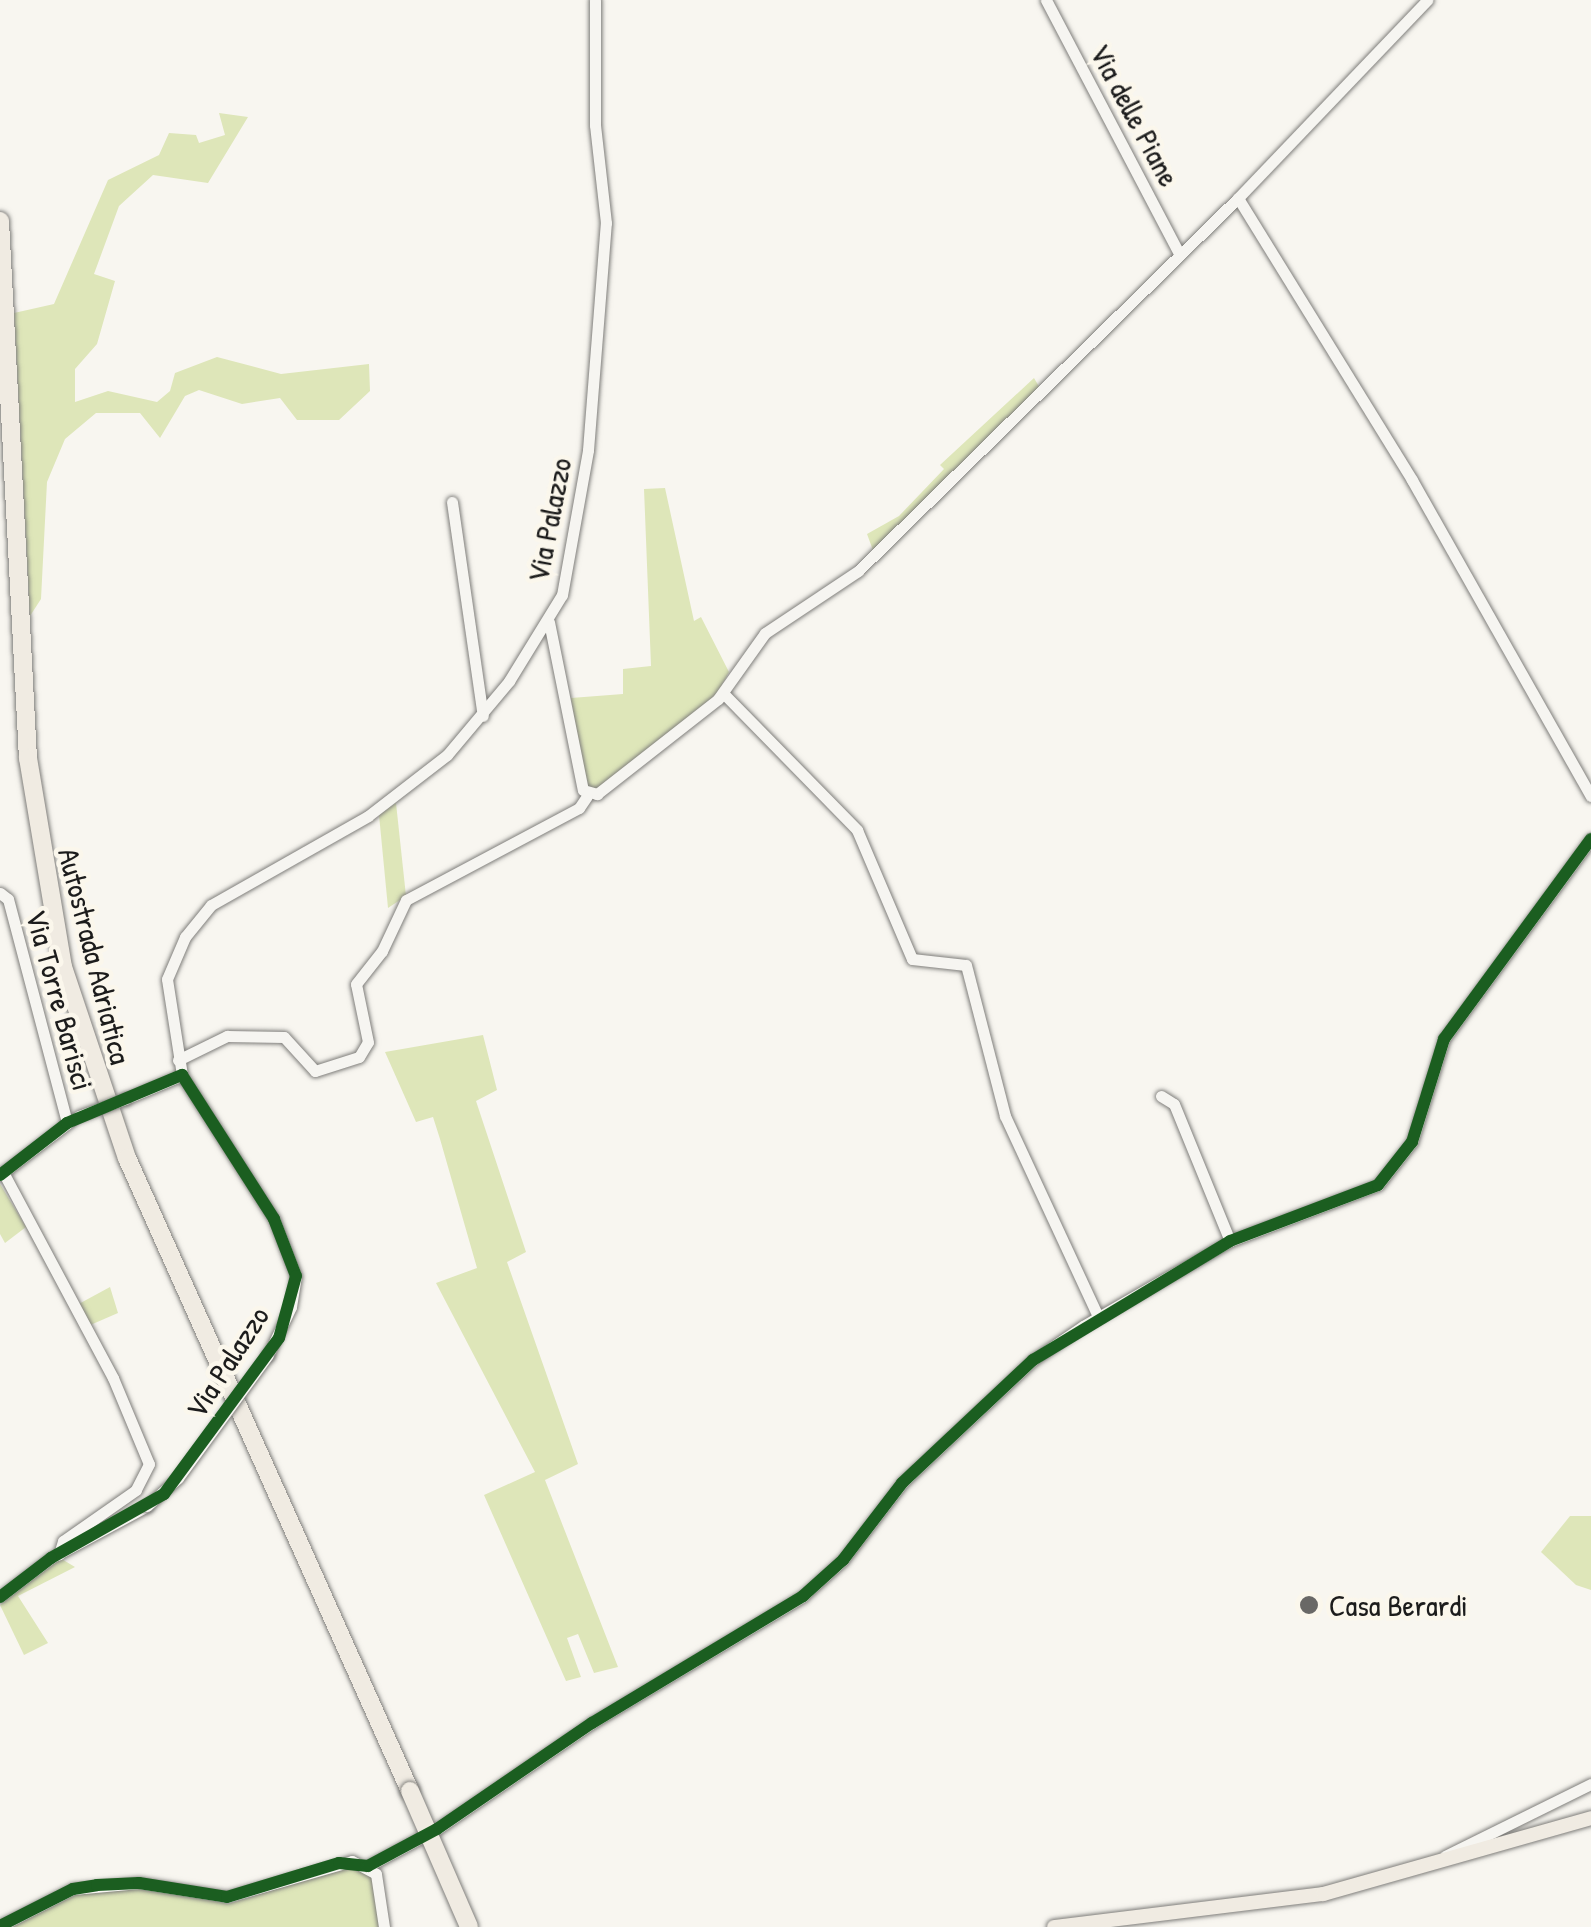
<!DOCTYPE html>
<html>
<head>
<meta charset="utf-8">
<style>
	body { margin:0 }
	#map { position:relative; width:1591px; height:1927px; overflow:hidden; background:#f8f6f0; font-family:"Patrick Hand",sans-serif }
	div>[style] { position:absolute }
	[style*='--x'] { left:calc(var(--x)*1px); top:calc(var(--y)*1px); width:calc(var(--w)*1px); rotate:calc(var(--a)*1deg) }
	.green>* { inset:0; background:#dee6b9 }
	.roads { filter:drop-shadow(0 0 2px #7f7e7b) drop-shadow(0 0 2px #7f7e7b) }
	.minor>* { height:11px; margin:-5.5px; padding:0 5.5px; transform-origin:5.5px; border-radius:5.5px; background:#f6f5f1 }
	.major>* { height:14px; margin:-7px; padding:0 7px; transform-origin:7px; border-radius:7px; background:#f0ebe2 }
	.highway>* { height:18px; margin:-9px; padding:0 9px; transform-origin:9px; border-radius:9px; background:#f0ebe2 }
	.bridges { filter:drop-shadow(0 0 2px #7f7e7b) drop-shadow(0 0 2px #7f7e7b) }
	.minor-bridge>* { height:11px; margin:-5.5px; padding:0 5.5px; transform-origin:5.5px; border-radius:5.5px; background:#f6f5f1 }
	.highway-bridge>* { height:18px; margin:-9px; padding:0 9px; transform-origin:9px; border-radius:9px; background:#f0ebe2 }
	.cycleway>* { height:12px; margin:-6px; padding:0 6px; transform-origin:6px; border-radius:6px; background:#1b5e20 }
	.dots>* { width:28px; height:28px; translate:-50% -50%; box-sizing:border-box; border:5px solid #fbf7ec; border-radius:50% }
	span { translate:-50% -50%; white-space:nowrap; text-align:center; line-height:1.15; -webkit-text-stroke:9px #fbf7ec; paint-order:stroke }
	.street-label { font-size:30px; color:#1c1c1c }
	.poi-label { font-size:30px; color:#1c1c1c }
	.left { translate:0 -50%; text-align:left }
</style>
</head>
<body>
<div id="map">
	<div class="green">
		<i style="clip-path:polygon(219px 113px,248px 117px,208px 183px,153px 175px,119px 206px,94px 274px,115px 281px,97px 344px,75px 369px,75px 402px,108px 391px,157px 402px,170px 391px,175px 373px,217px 357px,281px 374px,369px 364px,370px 391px,339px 420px,297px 420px,280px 398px,242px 404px,199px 390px,185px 396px,160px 438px,140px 413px,96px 413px,65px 439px,47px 482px,41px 599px,30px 616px,14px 313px,54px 304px,108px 180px,159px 155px,169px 133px,196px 135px,199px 143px,225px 135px)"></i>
		<i style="clip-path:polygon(1034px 378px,1041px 390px,874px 553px,867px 534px,899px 516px,944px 469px,940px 465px)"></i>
		<i style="clip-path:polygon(665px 488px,694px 621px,701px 617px,729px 672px,717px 694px,594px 792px,586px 791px,571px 698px,623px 694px,623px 669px,651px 666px,644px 489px)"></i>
		<i style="clip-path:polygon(396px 803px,406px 896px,388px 908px,379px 815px)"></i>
		<i style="clip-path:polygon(483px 1035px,497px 1090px,476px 1101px,526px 1252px,507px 1262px,578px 1464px,545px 1480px,618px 1667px,594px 1673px,578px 1634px,567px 1638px,581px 1677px,566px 1681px,484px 1495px,535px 1472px,436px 1283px,477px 1268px,440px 1139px,433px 1117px,416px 1122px,385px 1052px)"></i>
		<i style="clip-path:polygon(0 1184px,26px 1227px,5px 1243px,0 1234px)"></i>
		<i style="clip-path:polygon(110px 1287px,118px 1313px,88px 1326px,75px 1306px)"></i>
		<i style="clip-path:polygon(1570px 1516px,1591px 1516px,1591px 1590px,1576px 1585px,1541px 1552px)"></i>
		<i style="clip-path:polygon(60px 1558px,75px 1567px,18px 1596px,48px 1643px,24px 1655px,0 1605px)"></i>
		<i style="clip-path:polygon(356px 1865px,374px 1877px,380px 1927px,2px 1927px,72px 1893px,142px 1886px,228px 1904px)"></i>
	</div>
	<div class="roads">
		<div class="minor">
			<i style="--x:1046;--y:0;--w:286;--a:62.3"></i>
			<i style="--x:1238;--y:198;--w:331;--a:58.3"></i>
			<i style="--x:1412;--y:480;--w:363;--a:60.5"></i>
			<i style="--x:452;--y:502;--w:216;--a:81.8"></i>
			<i style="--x:549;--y:622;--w:171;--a:78.6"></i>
			<i style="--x:583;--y:790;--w:15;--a:16"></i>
			<i style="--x:597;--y:794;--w:154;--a:-38.1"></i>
			<i style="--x:718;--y:699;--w:81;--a:-54.5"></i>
			<i style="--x:765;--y:633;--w:112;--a:-33.7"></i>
			<i style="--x:858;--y:571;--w:532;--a:-44.47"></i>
			<i style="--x:1238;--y:198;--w:274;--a:-46.3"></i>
			<i style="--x:723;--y:693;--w:192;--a:45.6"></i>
			<i style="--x:857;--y:830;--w:140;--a:66.9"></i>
			<i style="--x:912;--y:959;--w:54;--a:6.3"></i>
			<i style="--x:966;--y:965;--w:156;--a:75.5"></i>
			<i style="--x:1005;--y:1116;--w:221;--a:65.1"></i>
			<i style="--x:0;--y:893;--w:10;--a:37"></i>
			<i style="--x:8;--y:899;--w:232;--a:75.2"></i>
			<i style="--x:178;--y:1060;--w:55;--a:-26.1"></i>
			<i style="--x:227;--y:1036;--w:57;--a:1"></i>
			<i style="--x:284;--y:1037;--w:46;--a:47.6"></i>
			<i style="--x:315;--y:1071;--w:46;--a:-17.7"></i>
			<i style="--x:359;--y:1057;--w:17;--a:-59"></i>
			<i style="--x:368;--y:1042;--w:59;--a:-101.7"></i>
			<i style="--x:356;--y:984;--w:42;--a:-51.8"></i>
			<i style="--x:382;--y:951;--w:56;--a:-64.8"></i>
			<i style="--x:406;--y:900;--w:196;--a:-28"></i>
			<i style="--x:579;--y:808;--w:14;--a:-56"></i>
			<i style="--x:1161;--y:1096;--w:15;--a:32"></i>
			<i style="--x:1174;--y:1104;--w:148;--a:67.8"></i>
			<i style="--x:125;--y:1099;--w:62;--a:-22.8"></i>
			<i style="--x:3;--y:1172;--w:234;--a:61.9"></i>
			<i style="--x:113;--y:1378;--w:93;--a:67.3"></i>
			<i style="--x:149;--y:1464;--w:29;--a:117"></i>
			<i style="--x:136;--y:1490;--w:89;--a:145.1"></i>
			<i style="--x:63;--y:1541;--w:14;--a:107"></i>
			<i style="--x:0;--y:1175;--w:91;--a:-37.4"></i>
			<i style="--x:268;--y:1355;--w:53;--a:-64.4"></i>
			<i style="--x:291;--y:1307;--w:31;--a:-81"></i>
			<i style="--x:296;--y:1276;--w:61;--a:-111.1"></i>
			<i style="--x:274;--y:1219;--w:171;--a:-122.6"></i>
			<i style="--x:182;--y:1075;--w:97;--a:-98.9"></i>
			<i style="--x:167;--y:979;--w:46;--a:-66.8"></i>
			<i style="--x:185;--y:937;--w:41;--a:-50.9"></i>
			<i style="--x:211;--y:905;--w:180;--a:-29.5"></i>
			<i style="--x:368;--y:816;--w:100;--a:-37.7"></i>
			<i style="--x:447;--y:755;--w:97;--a:-50"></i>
			<i style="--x:509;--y:681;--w:101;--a:-58.4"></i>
			<i style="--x:562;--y:595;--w:147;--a:-79.8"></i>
			<i style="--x:588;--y:450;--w:228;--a:-85.5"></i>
			<i style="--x:606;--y:223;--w:99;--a:-96.4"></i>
			<i style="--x:595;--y:125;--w:125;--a:-90"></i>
			<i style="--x:0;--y:1597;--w:64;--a:-37.4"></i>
			<i style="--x:51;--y:1558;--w:109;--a:-28.4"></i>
			<i style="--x:1445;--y:1856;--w:163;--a:-26.3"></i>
			<i style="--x:368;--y:1866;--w:78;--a:-28.2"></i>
			<i style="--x:437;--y:1829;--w:188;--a:-34.4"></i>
			<i style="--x:592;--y:1723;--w:246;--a:-31"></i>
			<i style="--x:803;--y:1596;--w:54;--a:-42"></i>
			<i style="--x:843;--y:1560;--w:97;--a:-52.5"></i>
			<i style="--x:902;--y:1483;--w:180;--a:-43.2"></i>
			<i style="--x:1033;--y:1360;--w:60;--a:-34.2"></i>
			<i style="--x:1083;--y:1326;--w:170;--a:-30"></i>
			<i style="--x:1230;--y:1241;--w:158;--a:-20.7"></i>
			<i style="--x:1378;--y:1185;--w:55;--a:-51.7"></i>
			<i style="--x:1412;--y:1142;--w:108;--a:-72.7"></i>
			<i style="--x:1444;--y:1039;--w:248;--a:-53.7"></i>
			<i style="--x:0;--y:1926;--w:82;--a:-26.9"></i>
			<i style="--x:73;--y:1889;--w:66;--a:-5.2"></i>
			<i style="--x:139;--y:1883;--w:89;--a:9"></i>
			<i style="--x:227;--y:1897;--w:130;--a:-16.1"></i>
			<i style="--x:352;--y:1861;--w:27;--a:28"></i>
			<i style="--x:376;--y:1874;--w:54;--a:81.4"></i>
		</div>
		<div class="major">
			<i style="--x:1054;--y:1927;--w:271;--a:-7"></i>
			<i style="--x:1323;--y:1894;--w:279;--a:-15.8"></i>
		</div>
		<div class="highway">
			<i style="--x:0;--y:221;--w:538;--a:87.02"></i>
			<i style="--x:28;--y:758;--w:212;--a:80.5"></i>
			<i style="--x:63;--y:967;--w:201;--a:71.5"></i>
			<i style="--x:127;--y:1158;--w:693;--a:65.91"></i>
		</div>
	</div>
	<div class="bridges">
		<div class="minor-bridge">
			<i style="--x:79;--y:1116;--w:49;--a:-20.3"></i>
			<i style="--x:147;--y:1506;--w:42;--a:-42.1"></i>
			<i style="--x:178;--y:1478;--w:152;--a:-53.8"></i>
		</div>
		<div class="highway-bridge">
			<i style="--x:410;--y:1791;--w:148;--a:66.5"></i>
		</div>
	</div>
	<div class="cycleway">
		<i style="--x:0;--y:1175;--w:85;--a:-37.8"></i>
		<i style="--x:67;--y:1123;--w:125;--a:-22.7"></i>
		<i style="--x:182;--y:1075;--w:171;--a:57.4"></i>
		<i style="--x:274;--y:1219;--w:61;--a:68.9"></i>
		<i style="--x:296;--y:1276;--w:64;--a:105.3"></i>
		<i style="--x:279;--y:1338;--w:194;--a:126.4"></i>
		<i style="--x:164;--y:1494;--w:130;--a:150.5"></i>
		<i style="--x:51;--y:1558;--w:64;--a:142.6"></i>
		<i style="--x:0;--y:1926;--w:82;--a:-26.9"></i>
		<i style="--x:73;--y:1889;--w:24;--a:-9"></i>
		<i style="--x:97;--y:1885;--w:42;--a:-2.7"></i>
		<i style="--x:139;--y:1883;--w:89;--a:9"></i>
		<i style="--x:227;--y:1897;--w:117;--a:-16.9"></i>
		<i style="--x:339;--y:1863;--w:29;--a:6"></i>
		<i style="--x:368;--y:1866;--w:78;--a:-28.2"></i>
		<i style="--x:437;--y:1829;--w:188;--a:-34.4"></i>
		<i style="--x:592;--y:1723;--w:246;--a:-31"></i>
		<i style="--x:803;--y:1596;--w:54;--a:-42"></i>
		<i style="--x:843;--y:1560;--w:97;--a:-52.5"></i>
		<i style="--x:902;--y:1483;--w:180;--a:-43.2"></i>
		<i style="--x:1033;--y:1360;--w:230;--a:-31.1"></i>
		<i style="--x:1230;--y:1241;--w:158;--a:-20.7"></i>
		<i style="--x:1378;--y:1185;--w:55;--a:-51.7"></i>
		<i style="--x:1412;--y:1142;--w:108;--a:-72.7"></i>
		<i style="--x:1444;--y:1039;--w:248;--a:-53.7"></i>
	</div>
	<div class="dots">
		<i style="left:1309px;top:1605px;background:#696866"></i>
	</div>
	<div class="street-label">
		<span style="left:1135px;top:115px;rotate:62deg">Via delle Piane</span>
		<span style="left:549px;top:520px;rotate:-79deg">Via Palazzo</span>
		<span style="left:95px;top:956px;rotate:76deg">Autostrada Adriatica</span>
		<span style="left:60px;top:1000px;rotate:75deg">Via Torre Barisci</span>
		<span style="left:227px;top:1362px;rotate:-57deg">Via Palazzo</span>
	</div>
	<div class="poi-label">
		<span class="left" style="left:1329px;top:1605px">Casa Berardi</span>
	</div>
</div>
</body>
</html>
